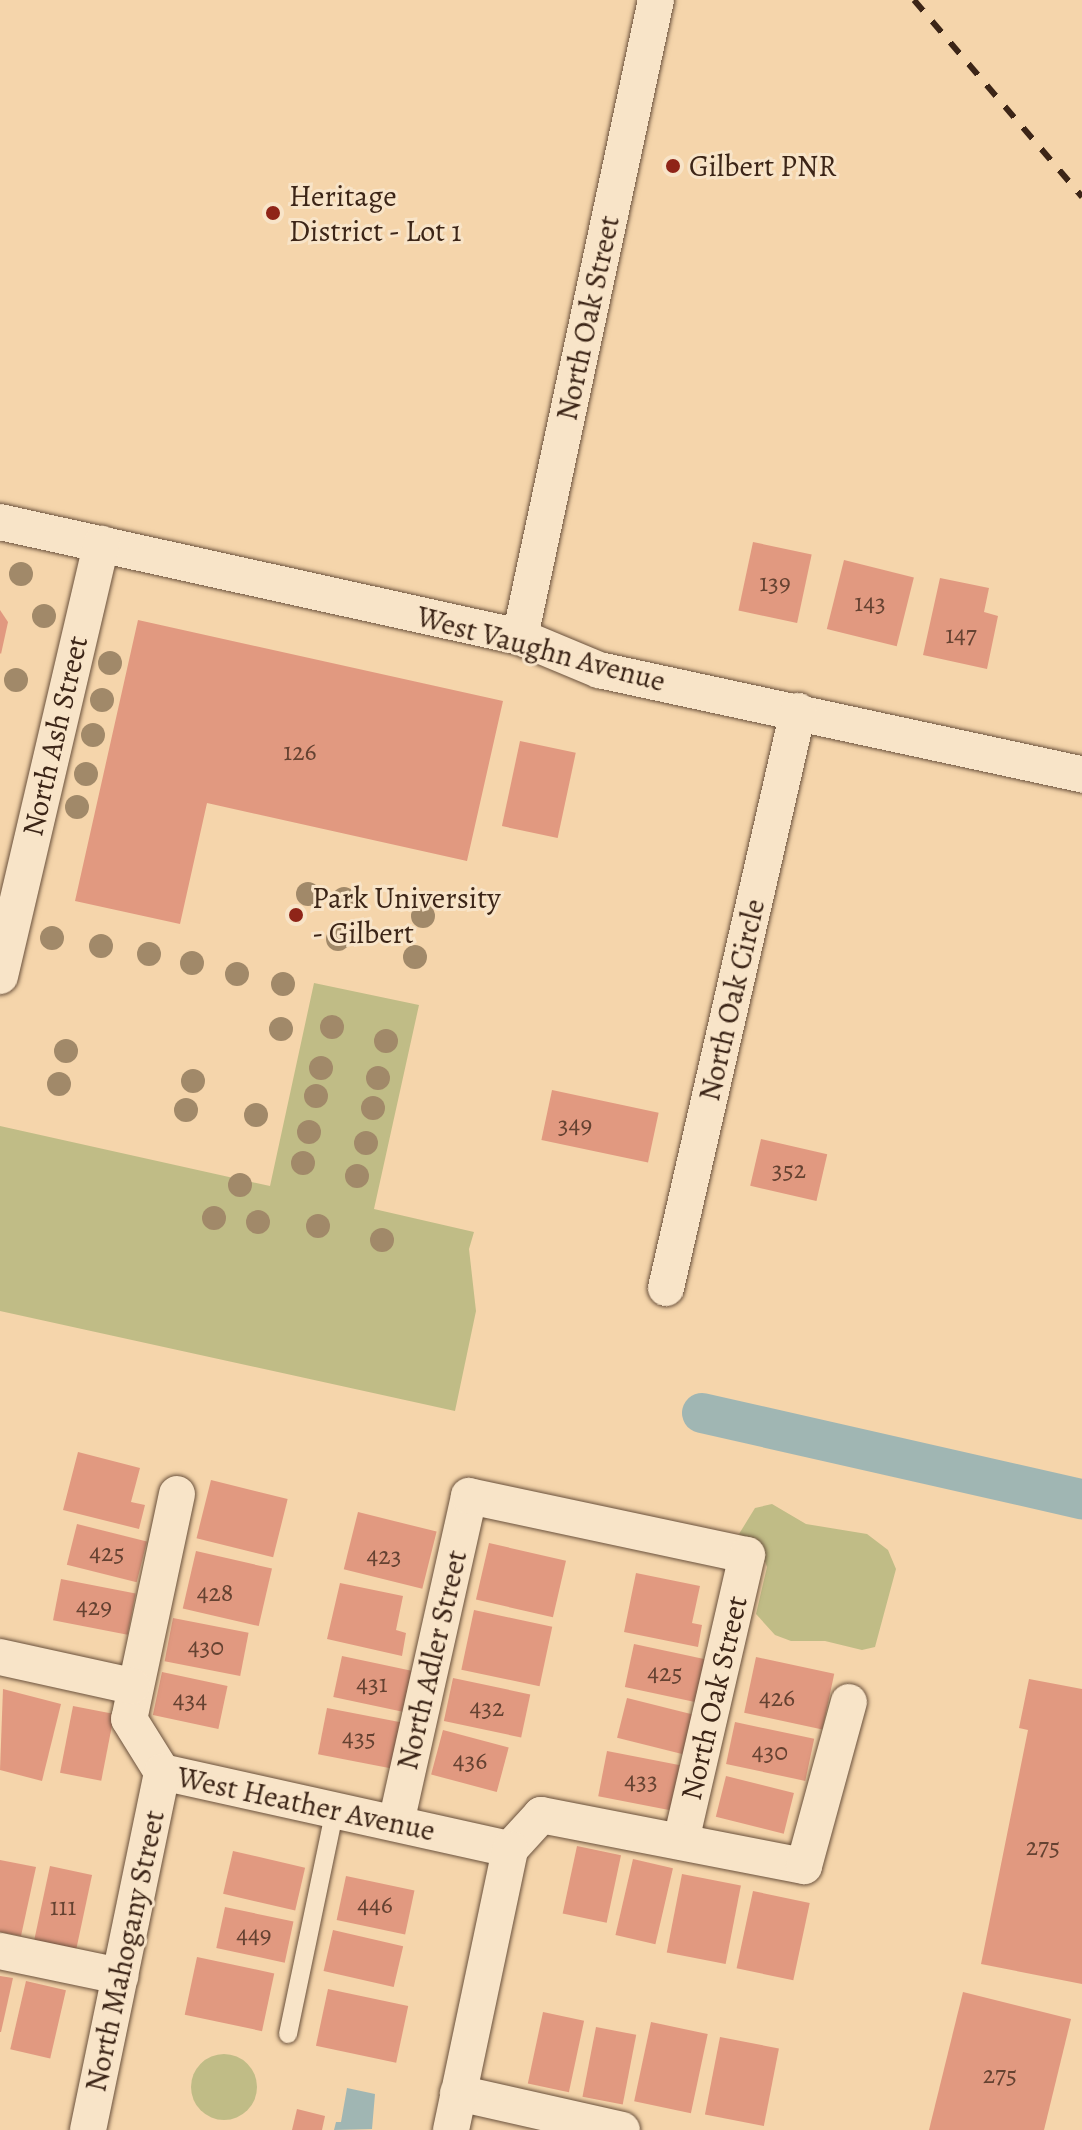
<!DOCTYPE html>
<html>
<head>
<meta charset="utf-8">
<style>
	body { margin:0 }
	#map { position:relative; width:1082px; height:2130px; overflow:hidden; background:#f5d5ab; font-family:Alegreya,serif }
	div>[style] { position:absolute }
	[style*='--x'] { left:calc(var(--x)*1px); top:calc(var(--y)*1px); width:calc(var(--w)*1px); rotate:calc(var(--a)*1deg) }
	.green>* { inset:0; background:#c0bc86 }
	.round { border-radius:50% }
	.water>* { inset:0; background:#a0b6b3 }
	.canal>* { height:40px; margin:-20px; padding:0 20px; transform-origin:20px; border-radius:20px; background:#a0b6b3 }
	.building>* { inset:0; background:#e19980; transform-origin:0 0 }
	.roads { filter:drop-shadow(0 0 2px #6a513c) drop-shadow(0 0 2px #6a513c) }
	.lane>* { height:18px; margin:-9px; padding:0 9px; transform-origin:9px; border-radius:9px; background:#f8e4c8 }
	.street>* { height:36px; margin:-18px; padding:0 18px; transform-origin:18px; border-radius:18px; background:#f8e4c8 }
	.rail>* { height:6px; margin-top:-3px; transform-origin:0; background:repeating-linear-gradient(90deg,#3c2517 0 14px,transparent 0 28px) }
	.trees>* { width:24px; height:24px; margin:-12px; border-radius:50%; background:#a18969 }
	.dots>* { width:22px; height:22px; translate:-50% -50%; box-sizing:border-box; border:4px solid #f8e4c8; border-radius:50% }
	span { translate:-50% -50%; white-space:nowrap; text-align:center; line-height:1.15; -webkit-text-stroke:6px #f8e4c8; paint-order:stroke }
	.number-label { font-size:26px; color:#654231 }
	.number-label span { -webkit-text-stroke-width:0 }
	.poi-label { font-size:30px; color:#3c2517 }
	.left { translate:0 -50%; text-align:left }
	.street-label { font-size:30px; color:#3c2517 }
</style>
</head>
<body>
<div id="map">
	<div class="green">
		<i style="clip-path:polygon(314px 983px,419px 1005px,374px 1209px,474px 1232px,469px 1249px,476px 1311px,455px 1411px,0 1311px,0 1126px,270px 1186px)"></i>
		<i style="clip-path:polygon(772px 1504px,806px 1524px,867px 1534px,888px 1550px,896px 1569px,875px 1647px,862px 1650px,825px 1641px,791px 1641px,775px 1635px,756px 1614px,767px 1567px,761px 1550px,739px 1534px,755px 1508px)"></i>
		<i class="round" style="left:191px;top:2054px;width:66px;height:66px"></i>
	</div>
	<div class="water">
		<i style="clip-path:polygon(347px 2088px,375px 2094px,372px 2129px,334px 2130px,336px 2122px,341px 2122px)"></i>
	</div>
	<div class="canal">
		<i style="--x:702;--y:1413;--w:390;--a:12.8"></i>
	</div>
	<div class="building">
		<i style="left:753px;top:542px;width:60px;height:70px;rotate:12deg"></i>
		<i style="left:844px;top:560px;width:72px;height:71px;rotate:14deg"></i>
		<i style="clip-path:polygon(940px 578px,989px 588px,984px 612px,998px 616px,987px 669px,923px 655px)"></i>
		<i style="clip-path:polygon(0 610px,8px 622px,1px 654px,0 653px)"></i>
		<i style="clip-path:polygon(138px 620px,503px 701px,467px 861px,207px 803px,180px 924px,75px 901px)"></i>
		<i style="left:520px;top:741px;width:57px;height:87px;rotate:12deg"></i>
		<i style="left:552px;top:1090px;width:109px;height:51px;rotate:12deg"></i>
		<i style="left:761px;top:1139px;width:68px;height:48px;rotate:13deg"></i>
		<i style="clip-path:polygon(78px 1452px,140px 1468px,131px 1502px,145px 1505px,139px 1529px,63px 1510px)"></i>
		<i style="left:211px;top:1480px;width:79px;height:60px;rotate:14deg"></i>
		<i style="left:358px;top:1512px;width:81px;height:59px;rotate:14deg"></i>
		<i style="left:77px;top:1524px;width:72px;height:42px;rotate:14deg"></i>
		<i style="left:489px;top:1543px;width:79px;height:58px;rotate:13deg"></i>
		<i style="left:196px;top:1551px;width:78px;height:59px;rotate:13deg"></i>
		<i style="clip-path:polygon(636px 1573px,700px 1586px,692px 1623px,702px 1625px,698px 1647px,624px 1632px)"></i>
		<i style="left:61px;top:1579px;width:76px;height:42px;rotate:11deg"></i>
		<i style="clip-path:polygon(340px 1583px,403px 1596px,396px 1630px,406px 1633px,402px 1656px,327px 1639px)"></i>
		<i style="left:474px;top:1610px;width:80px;height:61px;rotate:12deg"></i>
		<i style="left:173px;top:1618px;width:77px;height:44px;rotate:11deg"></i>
		<i style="left:634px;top:1644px;width:74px;height:44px;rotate:12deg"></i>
		<i style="left:342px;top:1656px;width:71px;height:42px;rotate:12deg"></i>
		<i style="left:756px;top:1657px;width:80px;height:57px;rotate:12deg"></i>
		<i style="left:162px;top:1672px;width:67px;height:44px;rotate:12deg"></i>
		<i style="left:453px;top:1678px;width:79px;height:44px;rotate:12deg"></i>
		<i style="clip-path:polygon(1029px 1679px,1082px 1689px,1082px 1984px,981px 1964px,1028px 1730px,1019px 1728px)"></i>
		<i style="clip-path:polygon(3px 1689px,61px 1704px,42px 1781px,0 1770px)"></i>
		<i style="left:627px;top:1698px;width:69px;height:41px;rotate:14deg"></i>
		<i style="left:73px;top:1706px;width:42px;height:68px;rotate:11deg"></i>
		<i style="left:327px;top:1708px;width:75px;height:47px;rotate:11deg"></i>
		<i style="left:735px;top:1722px;width:81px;height:43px;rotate:12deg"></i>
		<i style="left:443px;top:1730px;width:68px;height:46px;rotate:15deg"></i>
		<i style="left:607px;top:1751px;width:76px;height:46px;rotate:11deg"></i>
		<i style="left:726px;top:1776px;width:70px;height:42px;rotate:14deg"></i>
		<i style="left:577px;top:1846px;width:45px;height:69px;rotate:12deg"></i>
		<i style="left:233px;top:1851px;width:74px;height:44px;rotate:13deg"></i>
		<i style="left:633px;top:1859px;width:41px;height:78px;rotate:13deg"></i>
		<i style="clip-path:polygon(0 1860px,36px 1867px,21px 1936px,0 1932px)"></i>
		<i style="left:50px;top:1866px;width:43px;height:76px;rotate:12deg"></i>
		<i style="left:682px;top:1874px;width:60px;height:80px;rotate:11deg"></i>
		<i style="left:346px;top:1876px;width:70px;height:45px;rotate:12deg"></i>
		<i style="left:753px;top:1891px;width:58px;height:79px;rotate:12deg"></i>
		<i style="left:225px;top:1907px;width:70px;height:42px;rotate:12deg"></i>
		<i style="left:333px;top:1930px;width:72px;height:42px;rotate:13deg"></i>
		<i style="left:197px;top:1957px;width:79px;height:59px;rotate:12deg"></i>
		<i style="clip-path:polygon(0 1976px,13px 1978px,1px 2032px,0 2032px)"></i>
		<i style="left:26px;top:1981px;width:41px;height:70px;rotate:13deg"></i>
		<i style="left:328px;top:1989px;width:82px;height:58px;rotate:12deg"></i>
		<i style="clip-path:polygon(963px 1992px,1071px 2019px,1044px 2130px,929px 2130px)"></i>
		<i style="left:543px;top:2012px;width:42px;height:73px;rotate:12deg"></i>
		<i style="left:651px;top:2022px;width:58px;height:81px;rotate:12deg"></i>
		<i style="left:596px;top:2027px;width:41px;height:71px;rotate:11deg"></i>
		<i style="left:720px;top:2037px;width:60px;height:79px;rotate:11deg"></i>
		<i style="clip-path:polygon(297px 2109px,325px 2116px,322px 2130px,292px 2130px)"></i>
	</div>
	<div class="roads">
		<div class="lane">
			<i style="--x:288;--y:2034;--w:229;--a:-78.2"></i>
		</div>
		<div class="street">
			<i style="--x:0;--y:522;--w:533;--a:12.47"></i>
			<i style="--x:520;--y:637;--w:86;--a:22.7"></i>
			<i style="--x:599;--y:670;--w:494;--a:12.2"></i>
			<i style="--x:520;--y:637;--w:651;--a:-77.95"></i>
			<i style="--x:0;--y:976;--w:444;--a:-76.8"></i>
			<i style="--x:666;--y:1288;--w:592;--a:-77.11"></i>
			<i style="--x:177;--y:1494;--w:230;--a:102"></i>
			<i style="--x:129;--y:1719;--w:62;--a:58.1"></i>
			<i style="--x:162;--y:1772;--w:356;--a:12.5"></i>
			<i style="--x:0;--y:1657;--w:135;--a:12.4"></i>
			<i style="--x:396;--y:1823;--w:335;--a:-77.4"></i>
			<i style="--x:469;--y:1496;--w:284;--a:12"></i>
			<i style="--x:747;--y:1555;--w:294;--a:103"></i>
			<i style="--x:510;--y:1849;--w:46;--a:-47.6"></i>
			<i style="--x:541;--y:1815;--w:268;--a:11"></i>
			<i style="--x:804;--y:1866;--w:170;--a:-74.7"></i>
			<i style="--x:0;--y:1951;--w:123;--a:11.8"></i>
			<i style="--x:458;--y:2093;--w:168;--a:12.7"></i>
			<i style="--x:88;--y:2130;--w:366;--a:-78.3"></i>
			<i style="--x:451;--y:2130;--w:287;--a:-78.1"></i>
		</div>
	</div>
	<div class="rail">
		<i style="--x:914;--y:0;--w:259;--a:49.5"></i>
	</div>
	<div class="trees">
		<i style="left:21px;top:574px"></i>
		<i style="left:44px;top:616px"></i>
		<i style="left:110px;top:663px"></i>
		<i style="left:16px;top:680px"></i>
		<i style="left:102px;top:700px"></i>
		<i style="left:93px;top:735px"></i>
		<i style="left:86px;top:774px"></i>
		<i style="left:77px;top:807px"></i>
		<i style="left:308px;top:894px"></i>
		<i style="left:344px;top:899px"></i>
		<i style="left:423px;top:916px"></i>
		<i style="left:52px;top:938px"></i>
		<i style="left:338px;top:939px"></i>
		<i style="left:101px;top:946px"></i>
		<i style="left:149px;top:954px"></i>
		<i style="left:415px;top:957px"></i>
		<i style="left:192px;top:963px"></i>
		<i style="left:237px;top:974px"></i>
		<i style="left:283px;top:984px"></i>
		<i style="left:332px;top:1027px"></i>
		<i style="left:281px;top:1029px"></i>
		<i style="left:386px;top:1041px"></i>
		<i style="left:66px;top:1051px"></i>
		<i style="left:321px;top:1068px"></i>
		<i style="left:378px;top:1078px"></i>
		<i style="left:193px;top:1081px"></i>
		<i style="left:59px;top:1084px"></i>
		<i style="left:316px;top:1096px"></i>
		<i style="left:373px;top:1108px"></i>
		<i style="left:186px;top:1110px"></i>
		<i style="left:256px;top:1115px"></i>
		<i style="left:309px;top:1132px"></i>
		<i style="left:366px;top:1143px"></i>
		<i style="left:303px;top:1163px"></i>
		<i style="left:357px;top:1176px"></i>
		<i style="left:240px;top:1185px"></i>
		<i style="left:214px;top:1218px"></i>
		<i style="left:258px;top:1222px"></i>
		<i style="left:318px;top:1226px"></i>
		<i style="left:382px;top:1240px"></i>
	</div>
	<div class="dots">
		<i style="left:673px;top:166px;background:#8f2418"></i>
		<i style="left:273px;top:213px;background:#8f2418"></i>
		<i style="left:296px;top:915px;background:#8f2418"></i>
	</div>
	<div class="number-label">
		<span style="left:775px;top:583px">139</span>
		<span style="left:870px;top:603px">143</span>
		<span style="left:961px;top:635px">147</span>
		<span style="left:300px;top:752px">126</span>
		<span style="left:575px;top:1125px">349</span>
		<span style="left:789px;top:1170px">352</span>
		<span style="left:107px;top:1553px">425</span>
		<span style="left:384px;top:1556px">423</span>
		<span style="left:215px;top:1593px">428</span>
		<span style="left:94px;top:1607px">429</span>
		<span style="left:206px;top:1647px">430</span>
		<span style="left:665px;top:1673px">425</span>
		<span style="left:372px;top:1684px">431</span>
		<span style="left:777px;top:1698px">426</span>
		<span style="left:190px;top:1700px">434</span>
		<span style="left:487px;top:1708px">432</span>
		<span style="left:359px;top:1738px">435</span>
		<span style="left:770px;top:1752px">430</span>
		<span style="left:470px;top:1761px">436</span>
		<span style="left:641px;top:1781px">433</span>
		<span style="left:1043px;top:1847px">275</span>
		<span style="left:375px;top:1905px">446</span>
		<span style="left:63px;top:1907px">111</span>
		<span style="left:254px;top:1935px">449</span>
		<span style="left:1000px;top:2075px">275</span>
	</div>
	<div class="poi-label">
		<span class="left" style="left:689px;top:166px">Gilbert PNR</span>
		<span class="left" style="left:289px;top:213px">Heritage<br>District - Lot 1</span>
		<span class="left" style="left:312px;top:915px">Park University<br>- Gilbert</span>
	</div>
	<div class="street-label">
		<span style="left:588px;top:318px;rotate:-78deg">North Oak Street</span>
		<span style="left:541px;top:649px;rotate:15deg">West Vaughn Avenue</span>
		<span style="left:55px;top:736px;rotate:-77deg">North Ash Street</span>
		<span style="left:732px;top:1000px;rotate:-77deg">North Oak Circle</span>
		<span style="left:432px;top:1660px;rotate:-77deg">North Adler Street</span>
		<span style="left:714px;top:1698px;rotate:-77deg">North Oak Street</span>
		<span style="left:306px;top:1804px;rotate:12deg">West Heather Avenue</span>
		<span style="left:125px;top:1951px;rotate:-78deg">North Mahogany Street</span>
	</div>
</div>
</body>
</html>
